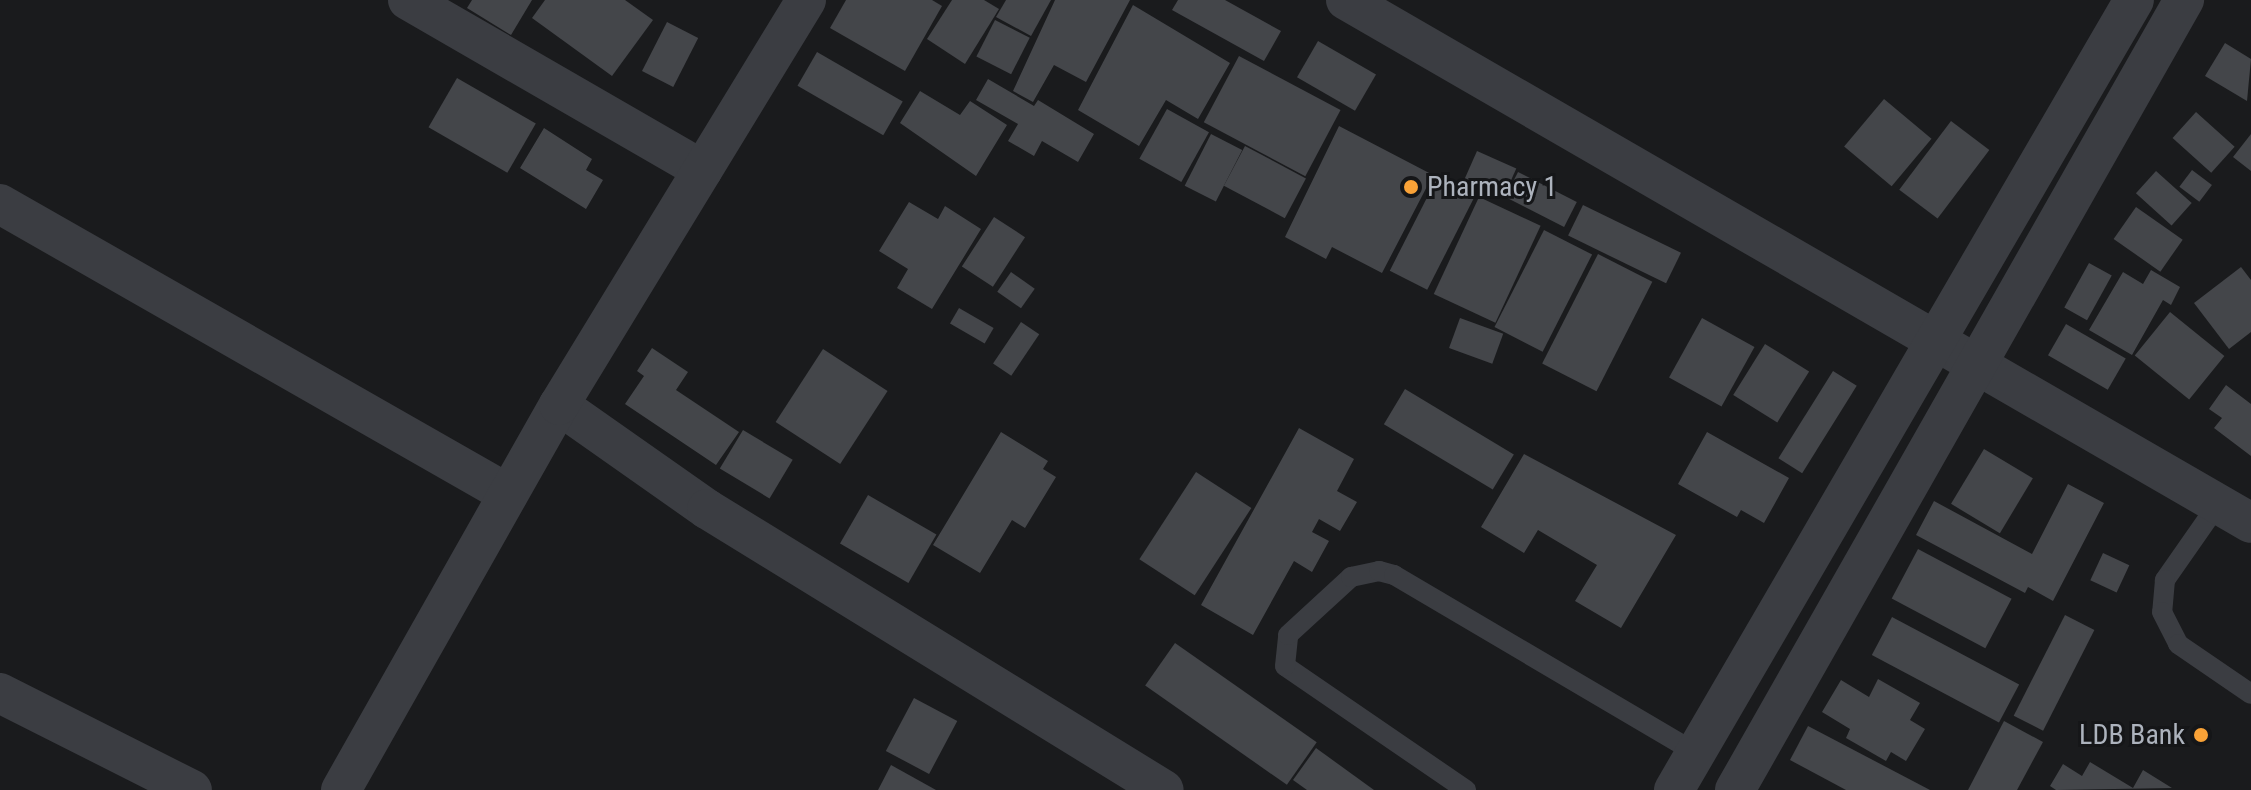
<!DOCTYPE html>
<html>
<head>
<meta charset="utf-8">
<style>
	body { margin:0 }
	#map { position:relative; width:2251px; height:790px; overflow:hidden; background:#1a1b1d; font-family:"Roboto Condensed",sans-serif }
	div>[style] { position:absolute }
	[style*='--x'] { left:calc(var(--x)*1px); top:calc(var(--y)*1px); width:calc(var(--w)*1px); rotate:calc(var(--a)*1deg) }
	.building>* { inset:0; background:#44464a; transform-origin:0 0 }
	.service>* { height:20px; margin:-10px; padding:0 10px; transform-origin:10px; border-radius:10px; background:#3b3d42 }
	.minor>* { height:40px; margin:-20px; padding:0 20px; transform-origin:20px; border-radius:20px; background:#3b3d42 }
	.dots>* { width:22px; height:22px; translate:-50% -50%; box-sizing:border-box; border:4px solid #151618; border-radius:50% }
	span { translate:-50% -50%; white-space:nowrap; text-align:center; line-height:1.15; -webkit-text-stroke:6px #151618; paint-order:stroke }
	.poi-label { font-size:28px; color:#adb3bd }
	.left { translate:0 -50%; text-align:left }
	.right { translate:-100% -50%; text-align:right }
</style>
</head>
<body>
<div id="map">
	<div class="building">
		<i style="clip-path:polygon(472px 0,532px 0,511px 35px,467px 8px)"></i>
		<i style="clip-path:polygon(545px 0,625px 0,653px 20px,612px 76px,532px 18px)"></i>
		<i style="clip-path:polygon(846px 0,932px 0,942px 6px,905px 71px,830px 28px)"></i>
		<i style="clip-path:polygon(952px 0,984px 0,999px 9px,965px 64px,927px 39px)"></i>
		<i style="clip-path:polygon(1006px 0,1051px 0,1031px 36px,996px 17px)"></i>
		<i style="clip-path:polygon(1055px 0,1130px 0,1086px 82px,1054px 65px,1033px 102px,1013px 91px)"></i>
		<i style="clip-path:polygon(1178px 0,1225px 0,1281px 31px,1264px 61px,1172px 10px)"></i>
		<i style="clip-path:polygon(1133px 5px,1230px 63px,1198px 119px,1166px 100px,1139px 146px,1078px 110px)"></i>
		<i style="left:995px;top:20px;width:39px;height:41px;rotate:27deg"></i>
		<i style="left:667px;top:22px;width:35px;height:55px;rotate:27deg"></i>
		<i style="left:1318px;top:41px;width:67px;height:42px;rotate:30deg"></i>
		<i style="clip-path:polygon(2225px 43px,2251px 59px,2247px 101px,2205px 76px)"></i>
		<i style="left:817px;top:52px;width:99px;height:39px;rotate:30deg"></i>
		<i style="left:1239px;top:56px;width:115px;height:75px;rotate:28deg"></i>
		<i style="left:457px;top:78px;width:91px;height:57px;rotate:30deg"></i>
		<i style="clip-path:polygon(988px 79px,1034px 106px,1038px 100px,1094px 134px,1078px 162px,1042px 141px,1034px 156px,1008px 141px,1018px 124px,976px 100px)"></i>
		<i style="clip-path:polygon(920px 91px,960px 115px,970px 101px,1007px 125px,976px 176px,900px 123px)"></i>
		<i style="left:1884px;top:99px;width:62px;height:62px;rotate:40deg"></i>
		<i style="left:1167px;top:109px;width:48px;height:57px;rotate:29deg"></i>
		<i style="left:2196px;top:112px;width:52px;height:35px;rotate:42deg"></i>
		<i style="left:1951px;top:121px;width:48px;height:86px;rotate:37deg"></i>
		<i style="clip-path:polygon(1339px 126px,1433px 175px,1382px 273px,1332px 247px,1326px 259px,1285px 237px)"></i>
		<i style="clip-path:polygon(544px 128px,592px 159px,586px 170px,603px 180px,586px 209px,520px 168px)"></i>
		<i style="left:1211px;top:134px;width:35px;height:58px;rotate:27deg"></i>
		<i style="clip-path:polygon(2251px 134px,2251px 171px,2233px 157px)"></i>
		<i style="left:1245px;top:146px;width:69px;height:45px;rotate:28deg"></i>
		<i style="left:1477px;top:151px;width:43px;height:30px;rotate:24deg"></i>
		<i style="left:2192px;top:170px;width:25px;height:21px;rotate:37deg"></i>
		<i style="left:2156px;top:171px;width:48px;height:30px;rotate:42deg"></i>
		<i style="left:1518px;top:172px;width:66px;height:28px;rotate:27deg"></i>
		<i style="left:1437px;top:178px;width:42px;height:104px;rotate:27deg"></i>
		<i style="left:1479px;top:197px;width:68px;height:107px;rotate:25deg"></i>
		<i style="clip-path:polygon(909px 202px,938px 219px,945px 206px,981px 229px,932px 309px,897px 288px,908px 269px,879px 251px)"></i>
		<i style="left:1583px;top:205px;width:109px;height:34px;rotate:26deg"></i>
		<i style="left:2136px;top:207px;width:57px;height:39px;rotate:35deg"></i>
		<i style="left:994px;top:217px;width:37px;height:59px;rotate:33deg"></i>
		<i style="left:1544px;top:230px;width:54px;height:109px;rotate:27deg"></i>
		<i style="left:1598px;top:254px;width:61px;height:123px;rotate:27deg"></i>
		<i style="left:2089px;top:263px;width:26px;height:51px;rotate:29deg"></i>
		<i style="clip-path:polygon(2241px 267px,2251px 280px,2251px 332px,2229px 349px,2194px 303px)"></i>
		<i style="clip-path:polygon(2151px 270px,2180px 287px,2171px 305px,2163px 300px,2132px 355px,2089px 330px,2123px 272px,2143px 284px)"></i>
		<i style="left:1011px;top:272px;width:29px;height:24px;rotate:35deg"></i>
		<i style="left:959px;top:308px;width:40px;height:18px;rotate:30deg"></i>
		<i style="left:2170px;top:312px;width:70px;height:56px;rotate:39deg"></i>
		<i style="left:1460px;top:318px;width:46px;height:32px;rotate:20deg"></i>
		<i style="left:1702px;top:318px;width:60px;height:68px;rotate:29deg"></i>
		<i style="left:1021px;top:322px;width:22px;height:50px;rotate:34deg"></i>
		<i style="left:2066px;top:324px;width:69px;height:36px;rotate:30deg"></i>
		<i style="left:1765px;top:344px;width:52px;height:60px;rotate:32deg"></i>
		<i style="clip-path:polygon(652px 348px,688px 372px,676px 390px,739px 432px,716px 465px,625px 404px,644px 376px,637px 371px)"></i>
		<i style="left:823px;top:349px;width:77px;height:87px;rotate:33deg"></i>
		<i style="left:1833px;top:371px;width:28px;height:103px;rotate:32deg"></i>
		<i style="clip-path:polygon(2226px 385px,2251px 404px,2251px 456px,2214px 428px,2222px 418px,2209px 409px)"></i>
		<i style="left:1405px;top:389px;width:127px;height:41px;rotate:31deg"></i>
		<i style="clip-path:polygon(1299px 428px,1354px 459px,1337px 491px,1357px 502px,1340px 531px,1319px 519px,1312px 532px,1329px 541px,1312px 572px,1294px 561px,1253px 635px,1201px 605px)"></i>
		<i style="left:743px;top:430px;width:58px;height:45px;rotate:31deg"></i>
		<i style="clip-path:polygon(1001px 432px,1048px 461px,1043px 469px,1056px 477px,1025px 528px,1012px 520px,980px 573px,933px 545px)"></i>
		<i style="clip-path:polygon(1707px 432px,1789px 478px,1764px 523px,1741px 510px,1737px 517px,1678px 484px)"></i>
		<i style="left:1984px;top:449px;width:57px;height:64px;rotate:31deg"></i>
		<i style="clip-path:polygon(1524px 454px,1676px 535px,1621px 628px,1575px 601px,1597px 565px,1538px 530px,1524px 553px,1481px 527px)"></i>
		<i style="left:1196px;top:472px;width:66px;height:104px;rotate:33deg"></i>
		<i style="clip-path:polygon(2068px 484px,2104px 503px,2053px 601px,2028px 587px,2025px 593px,1916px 535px,1934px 501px,2032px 554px)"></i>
		<i style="left:868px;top:495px;width:79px;height:56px;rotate:30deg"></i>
		<i style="left:1918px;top:549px;width:106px;height:56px;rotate:28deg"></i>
		<i style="left:2103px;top:553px;width:29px;height:30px;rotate:25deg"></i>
		<i style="left:2065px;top:615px;width:33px;height:113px;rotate:27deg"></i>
		<i style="left:1892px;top:617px;width:144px;height:43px;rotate:28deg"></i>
		<i style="left:1175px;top:643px;width:173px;height:52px;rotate:35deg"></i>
		<i style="clip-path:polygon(1878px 679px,1920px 703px,1910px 720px,1925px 729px,1906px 761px,1891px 752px,1886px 761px,1846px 738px,1850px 729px,1822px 712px,1841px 680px,1869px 697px)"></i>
		<i style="left:914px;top:698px;width:49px;height:60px;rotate:28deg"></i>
		<i style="clip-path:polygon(2004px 721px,2043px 742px,2017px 790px,1968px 790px)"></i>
		<i style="clip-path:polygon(1808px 726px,1930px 790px,1846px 790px,1790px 760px)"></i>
		<i style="clip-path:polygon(1316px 748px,1374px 790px,1307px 790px,1293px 780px)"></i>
		<i style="clip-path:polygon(2090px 762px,2133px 788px,2143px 770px,2172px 788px,2056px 790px,2050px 786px,2063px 764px,2082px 776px)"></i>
		<i style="clip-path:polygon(891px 765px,936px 790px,878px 790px)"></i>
	</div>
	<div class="service">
		<i style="--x:2218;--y:504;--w:93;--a:124.9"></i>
		<i style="--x:2165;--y:580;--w:32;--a:95"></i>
		<i style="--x:2162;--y:612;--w:36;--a:63"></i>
		<i style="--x:2178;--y:644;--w:88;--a:34.4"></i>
		<i style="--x:1466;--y:790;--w:219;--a:-145.6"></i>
		<i style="--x:1285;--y:666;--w:31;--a:-84"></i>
		<i style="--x:1288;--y:635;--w:86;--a:-42.6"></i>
		<i style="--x:1351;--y:577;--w:29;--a:-12"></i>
		<i style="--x:1379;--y:571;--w:16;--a:15"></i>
		<i style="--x:1394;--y:575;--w:349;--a:30.5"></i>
	</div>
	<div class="minor">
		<i style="--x:408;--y:0;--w:340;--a:30"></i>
		<i style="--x:1346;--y:0;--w:1045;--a:30.02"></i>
		<i style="--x:0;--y:204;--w:585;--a:29.72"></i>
		<i style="--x:559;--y:405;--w:181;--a:35.1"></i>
		<i style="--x:707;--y:509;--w:536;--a:31.59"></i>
		<i style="--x:0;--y:693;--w:215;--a:26.8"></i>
		<i style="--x:341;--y:790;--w:442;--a:-60.5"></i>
		<i style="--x:559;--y:405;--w:474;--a:-58.6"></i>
		<i style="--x:1674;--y:790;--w:914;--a:-59.79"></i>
		<i style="--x:1735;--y:790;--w:909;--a:-60.39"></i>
	</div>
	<div class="dots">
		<i style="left:1411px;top:187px;background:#f9a237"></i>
		<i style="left:2201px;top:735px;background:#f9a237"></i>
	</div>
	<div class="poi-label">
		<span class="left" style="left:1427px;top:187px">Pharmacy 1</span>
		<span class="right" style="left:2185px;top:735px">LDB Bank</span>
	</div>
</div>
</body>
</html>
